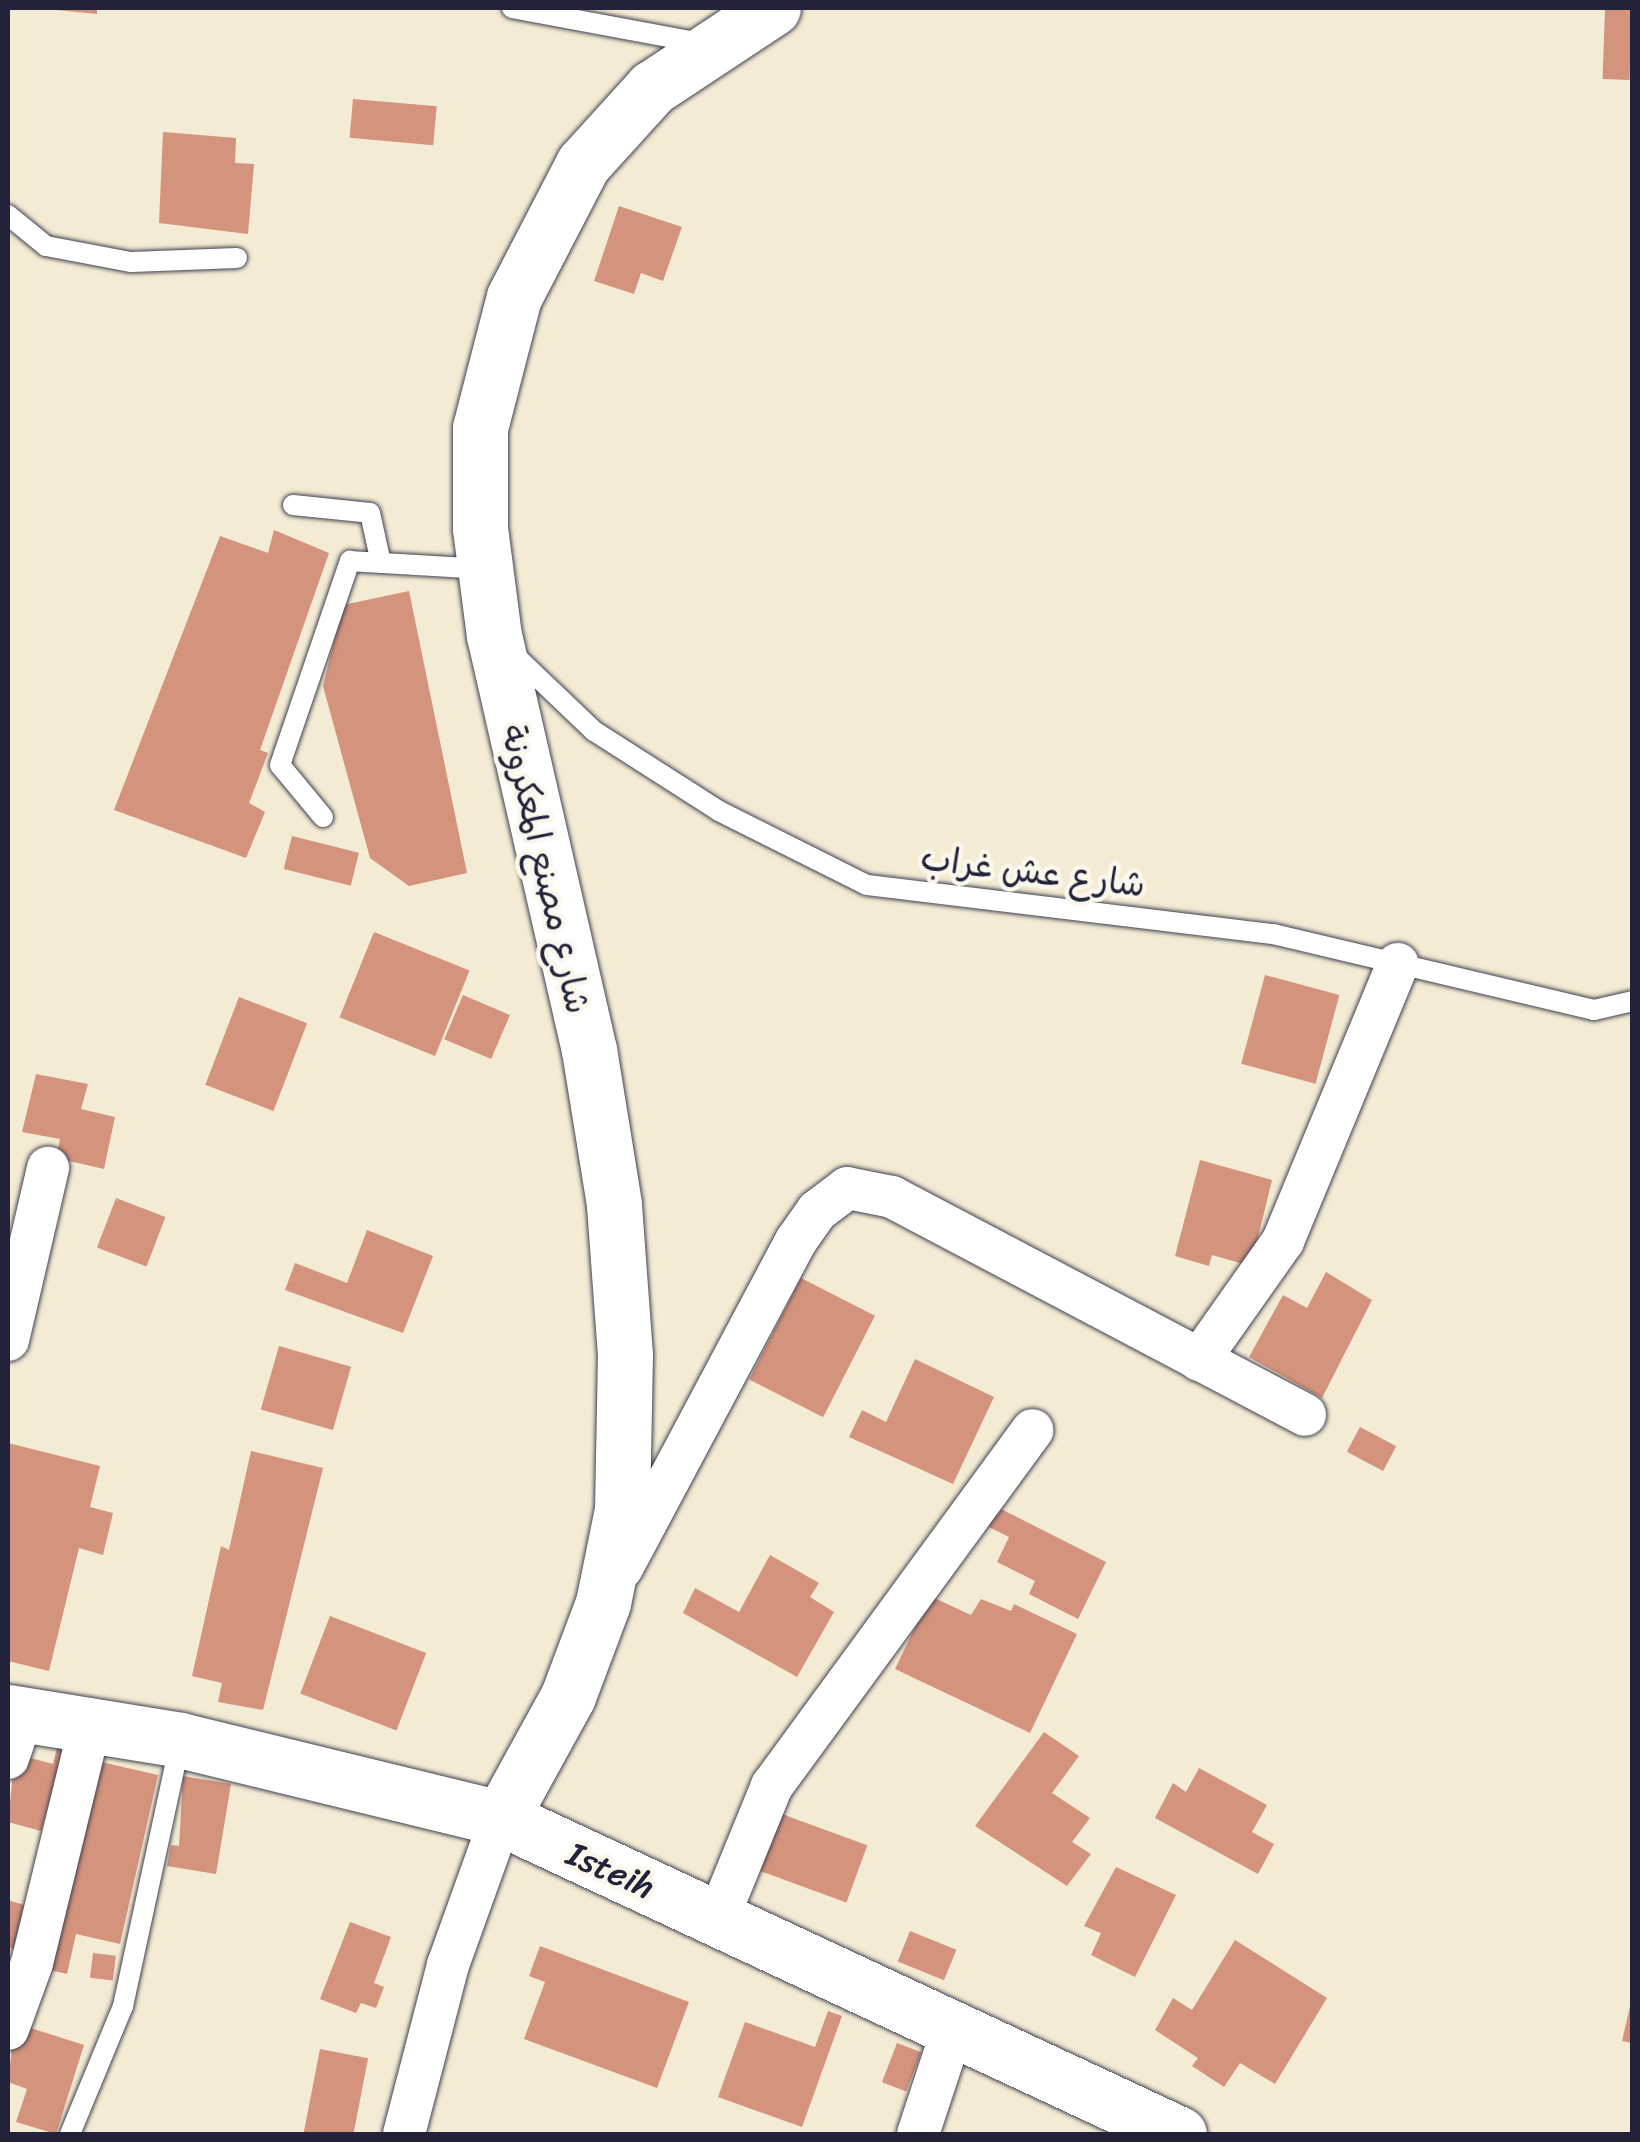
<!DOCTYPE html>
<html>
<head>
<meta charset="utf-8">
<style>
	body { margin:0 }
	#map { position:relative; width:1640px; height:2142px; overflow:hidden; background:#f3ebd3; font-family:Sriracha,"Playpen Sans Arabic",sans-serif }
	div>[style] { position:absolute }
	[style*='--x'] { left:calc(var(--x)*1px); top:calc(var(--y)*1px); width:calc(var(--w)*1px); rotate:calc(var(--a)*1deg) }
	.building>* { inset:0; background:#d4937c; transform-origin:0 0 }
	.roads { filter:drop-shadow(0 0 2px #414052) drop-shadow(0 0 2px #414052) }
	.lane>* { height:20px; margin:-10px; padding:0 10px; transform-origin:10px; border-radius:10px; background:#fff }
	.street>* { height:42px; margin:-21px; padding:0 21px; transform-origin:21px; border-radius:21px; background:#fff }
	.secondary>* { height:55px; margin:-27.5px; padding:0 27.5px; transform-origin:27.5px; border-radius:27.5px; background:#fff }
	span { translate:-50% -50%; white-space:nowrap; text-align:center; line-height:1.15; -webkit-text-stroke:9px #fbf7ec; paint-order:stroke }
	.street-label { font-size:35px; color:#22223b }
	.frame { position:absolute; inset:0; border:10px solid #22223b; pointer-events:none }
</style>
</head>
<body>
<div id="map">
	<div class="building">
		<i style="clip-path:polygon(56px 8px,97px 8px,97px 14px,56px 10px)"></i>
		<i style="left:1605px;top:9px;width:27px;height:70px;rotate:2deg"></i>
		<i style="left:353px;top:99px;width:84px;height:39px;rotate:5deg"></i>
		<i style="clip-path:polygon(163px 132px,236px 138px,235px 163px,254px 164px,248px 234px,159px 223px)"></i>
		<i style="clip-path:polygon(619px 206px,682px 227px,663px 281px,641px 273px,634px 294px,594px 281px)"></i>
		<i style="clip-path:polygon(274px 530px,329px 553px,260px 750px,268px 753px,249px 803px,265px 812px,246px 858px,114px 810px,220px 536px,268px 553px)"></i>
		<i style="clip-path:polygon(409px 591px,467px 873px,409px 886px,370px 858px,323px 686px,343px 605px)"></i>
		<i style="left:292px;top:836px;width:69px;height:34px;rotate:14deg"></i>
		<i style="left:374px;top:932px;width:103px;height:92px;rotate:22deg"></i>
		<i style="left:1265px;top:975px;width:77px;height:92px;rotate:15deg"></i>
		<i style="left:463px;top:995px;width:51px;height:48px;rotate:23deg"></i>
		<i style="left:239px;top:997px;width:73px;height:94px;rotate:21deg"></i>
		<i style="clip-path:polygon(36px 1074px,88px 1084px,81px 1109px,115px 1117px,104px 1169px,56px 1158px,60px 1139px,22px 1132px)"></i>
		<i style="clip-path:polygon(1200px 1160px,1272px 1180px,1251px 1266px,1212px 1255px,1209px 1266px,1175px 1256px)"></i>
		<i style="left:116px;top:1198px;width:53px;height:53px;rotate:21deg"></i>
		<i style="clip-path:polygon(367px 1230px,433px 1256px,403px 1333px,285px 1290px,295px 1263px,347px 1283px)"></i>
		<i style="clip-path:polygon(1326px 1272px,1372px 1300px,1322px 1398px,1249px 1357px,1283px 1295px,1307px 1308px)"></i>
		<i style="left:801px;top:1278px;width:83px;height:114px;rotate:27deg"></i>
		<i style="left:279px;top:1346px;width:75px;height:66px;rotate:16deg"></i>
		<i style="clip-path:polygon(915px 1359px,994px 1397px,953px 1484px,849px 1437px,862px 1410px,886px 1422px)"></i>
		<i style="left:1360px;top:1427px;width:41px;height:28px;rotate:28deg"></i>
		<i style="clip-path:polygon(8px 1443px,100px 1466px,90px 1507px,113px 1513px,103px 1555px,79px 1548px,49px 1671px,8px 1661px)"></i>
		<i style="clip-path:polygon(251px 1451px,323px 1468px,263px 1710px,218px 1702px,222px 1683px,192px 1676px,221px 1546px,229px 1550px)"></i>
		<i style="clip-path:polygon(989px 1503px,1106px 1562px,1078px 1619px,1029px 1594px,1035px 1581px,997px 1562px,1009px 1537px,979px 1522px)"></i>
		<i style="clip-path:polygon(770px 1555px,819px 1583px,810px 1597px,834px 1612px,797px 1677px,683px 1613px,695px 1588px,739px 1612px)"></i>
		<i style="clip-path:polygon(930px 1596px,971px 1615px,981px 1599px,1011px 1611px,1014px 1604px,1077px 1634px,1030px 1733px,895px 1669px)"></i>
		<i style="left:330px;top:1616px;width:103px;height:83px;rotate:21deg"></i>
		<i style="clip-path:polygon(1044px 1732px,1079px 1756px,1052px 1793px,1090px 1818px,1072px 1842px,1091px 1854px,1067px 1886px,975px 1826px)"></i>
		<i style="clip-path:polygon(57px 1748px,80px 1755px,69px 1797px,52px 1792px,41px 1831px,8px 1822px,15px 1754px,53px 1764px)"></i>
		<i style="clip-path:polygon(88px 1759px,158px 1775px,120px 1944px,76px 1934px,67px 1974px,41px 1968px)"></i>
		<i style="clip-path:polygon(1199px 1768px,1267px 1805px,1252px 1832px,1274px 1844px,1258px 1874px,1155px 1818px,1173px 1783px,1186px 1792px)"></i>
		<i style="clip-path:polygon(183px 1776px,231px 1784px,216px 1874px,167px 1866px,171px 1845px,179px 1846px)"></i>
		<i style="left:779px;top:1813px;width:94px;height:61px;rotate:20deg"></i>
		<i style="clip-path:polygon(1116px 1867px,1176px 1895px,1135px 1977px,1091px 1955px,1101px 1933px,1084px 1926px)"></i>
		<i style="clip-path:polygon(8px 1900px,40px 1910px,27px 1953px,8px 1947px)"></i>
		<i style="clip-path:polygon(350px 1922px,391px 1937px,374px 1983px,384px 1987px,376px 2008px,361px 2003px,356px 2013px,320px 1999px)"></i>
		<i style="left:910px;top:1931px;width:50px;height:33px;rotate:22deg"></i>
		<i style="clip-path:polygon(1235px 1940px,1327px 1998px,1275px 2084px,1240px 2063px,1224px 2087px,1192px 2066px,1198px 2058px,1155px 2030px,1173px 1998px,1192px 2010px)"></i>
		<i style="clip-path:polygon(540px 1946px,689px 2002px,657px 2088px,524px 2039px,545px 1982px,529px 1976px)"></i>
		<i style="left:93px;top:1953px;width:23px;height:25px;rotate:7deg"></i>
		<i style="clip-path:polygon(1631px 2002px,1632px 2002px,1632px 2043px,1622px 2041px)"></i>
		<i style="clip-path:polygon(828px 2011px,842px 2016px,802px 2127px,718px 2097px,745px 2022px,815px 2047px)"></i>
		<i style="clip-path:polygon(15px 2023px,84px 2045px,56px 2134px,16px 2122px,27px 2089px,8px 2082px)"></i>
		<i style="left:897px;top:2043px;width:26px;height:42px;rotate:21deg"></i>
		<i style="left:320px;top:2049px;width:49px;height:86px;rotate:11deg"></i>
	</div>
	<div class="roads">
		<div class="lane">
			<i style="--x:512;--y:8;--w:192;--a:10.5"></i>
			<i style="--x:8;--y:215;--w:49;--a:39.2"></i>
			<i style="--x:46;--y:246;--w:86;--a:10.7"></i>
			<i style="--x:131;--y:262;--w:106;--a:-2.2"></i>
			<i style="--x:293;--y:505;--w:77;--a:5.9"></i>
			<i style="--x:370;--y:513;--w:51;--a:77.6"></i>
			<i style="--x:510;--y:651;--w:116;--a:43.6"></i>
			<i style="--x:594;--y:731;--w:148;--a:32.6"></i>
			<i style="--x:719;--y:811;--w:165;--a:26.6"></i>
			<i style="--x:867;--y:885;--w:409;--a:6.9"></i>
			<i style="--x:1273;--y:934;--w:330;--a:13.3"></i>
			<i style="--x:1594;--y:1010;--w:39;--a:-13"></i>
			<i style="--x:323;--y:817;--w:67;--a:-129.6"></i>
			<i style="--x:280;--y:765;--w:216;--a:-71.1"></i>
			<i style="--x:350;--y:561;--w:133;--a:3.4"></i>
			<i style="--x:70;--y:2134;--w:139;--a:-67.5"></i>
			<i style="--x:123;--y:2006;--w:270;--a:-77.8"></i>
		</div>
		<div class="street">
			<i style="--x:8;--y:1340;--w:177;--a:-76.9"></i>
			<i style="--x:1199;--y:1360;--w:146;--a:-54.8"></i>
			<i style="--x:1283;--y:1241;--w:300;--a:-67.5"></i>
			<i style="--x:622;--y:1568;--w:370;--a:-62"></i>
			<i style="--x:796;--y:1241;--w:37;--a:-55"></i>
			<i style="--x:817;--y:1211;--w:38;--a:-37"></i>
			<i style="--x:847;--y:1188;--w:46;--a:11.3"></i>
			<i style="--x:892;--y:1197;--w:467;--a:27.8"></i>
			<i style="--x:8;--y:1758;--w:46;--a:-71.2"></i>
			<i style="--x:718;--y:1918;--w:143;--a:-67.8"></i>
			<i style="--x:772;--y:1786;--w:441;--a:-53.8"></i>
			<i style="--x:8;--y:2029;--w:70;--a:-70"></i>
			<i style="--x:32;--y:1963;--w:245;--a:-76.3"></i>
			<i style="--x:404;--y:2134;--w:175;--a:-75.4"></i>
			<i style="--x:448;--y:1965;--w:156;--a:-70.2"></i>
			<i style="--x:918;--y:2134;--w:115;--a:-71.7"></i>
		</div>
		<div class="secondary">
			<i style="--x:8;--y:1712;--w:174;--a:9.2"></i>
			<i style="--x:180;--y:1740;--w:330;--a:13.7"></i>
			<i style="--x:501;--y:1818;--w:748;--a:24.99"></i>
			<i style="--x:501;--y:1818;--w:139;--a:-61.2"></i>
			<i style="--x:568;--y:1696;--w:99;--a:-69.4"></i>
			<i style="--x:603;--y:1603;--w:95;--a:-78.5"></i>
			<i style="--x:622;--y:1510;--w:155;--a:-88.9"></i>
			<i style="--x:625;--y:1355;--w:151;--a:-94.2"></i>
			<i style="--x:614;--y:1204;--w:156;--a:-99.2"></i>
			<i style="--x:589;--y:1050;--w:425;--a:-102.9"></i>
			<i style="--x:494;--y:636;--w:109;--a:-97.4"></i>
			<i style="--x:480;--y:528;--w:100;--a:-90"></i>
			<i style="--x:480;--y:428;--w:135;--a:-75.5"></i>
			<i style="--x:514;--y:297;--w:150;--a:-62.6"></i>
			<i style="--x:583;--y:164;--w:103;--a:-47.8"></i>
			<i style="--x:652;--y:88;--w:145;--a:-33.5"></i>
		</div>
	</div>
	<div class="street-label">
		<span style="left:546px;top:869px;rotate:77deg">شارع مصنع المعكرونة</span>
		<span style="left:1033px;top:871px;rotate:7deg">شارع عش غراب</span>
		<span style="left:611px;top:1870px;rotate:24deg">Isteih</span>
	</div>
	<div class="frame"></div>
</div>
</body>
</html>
